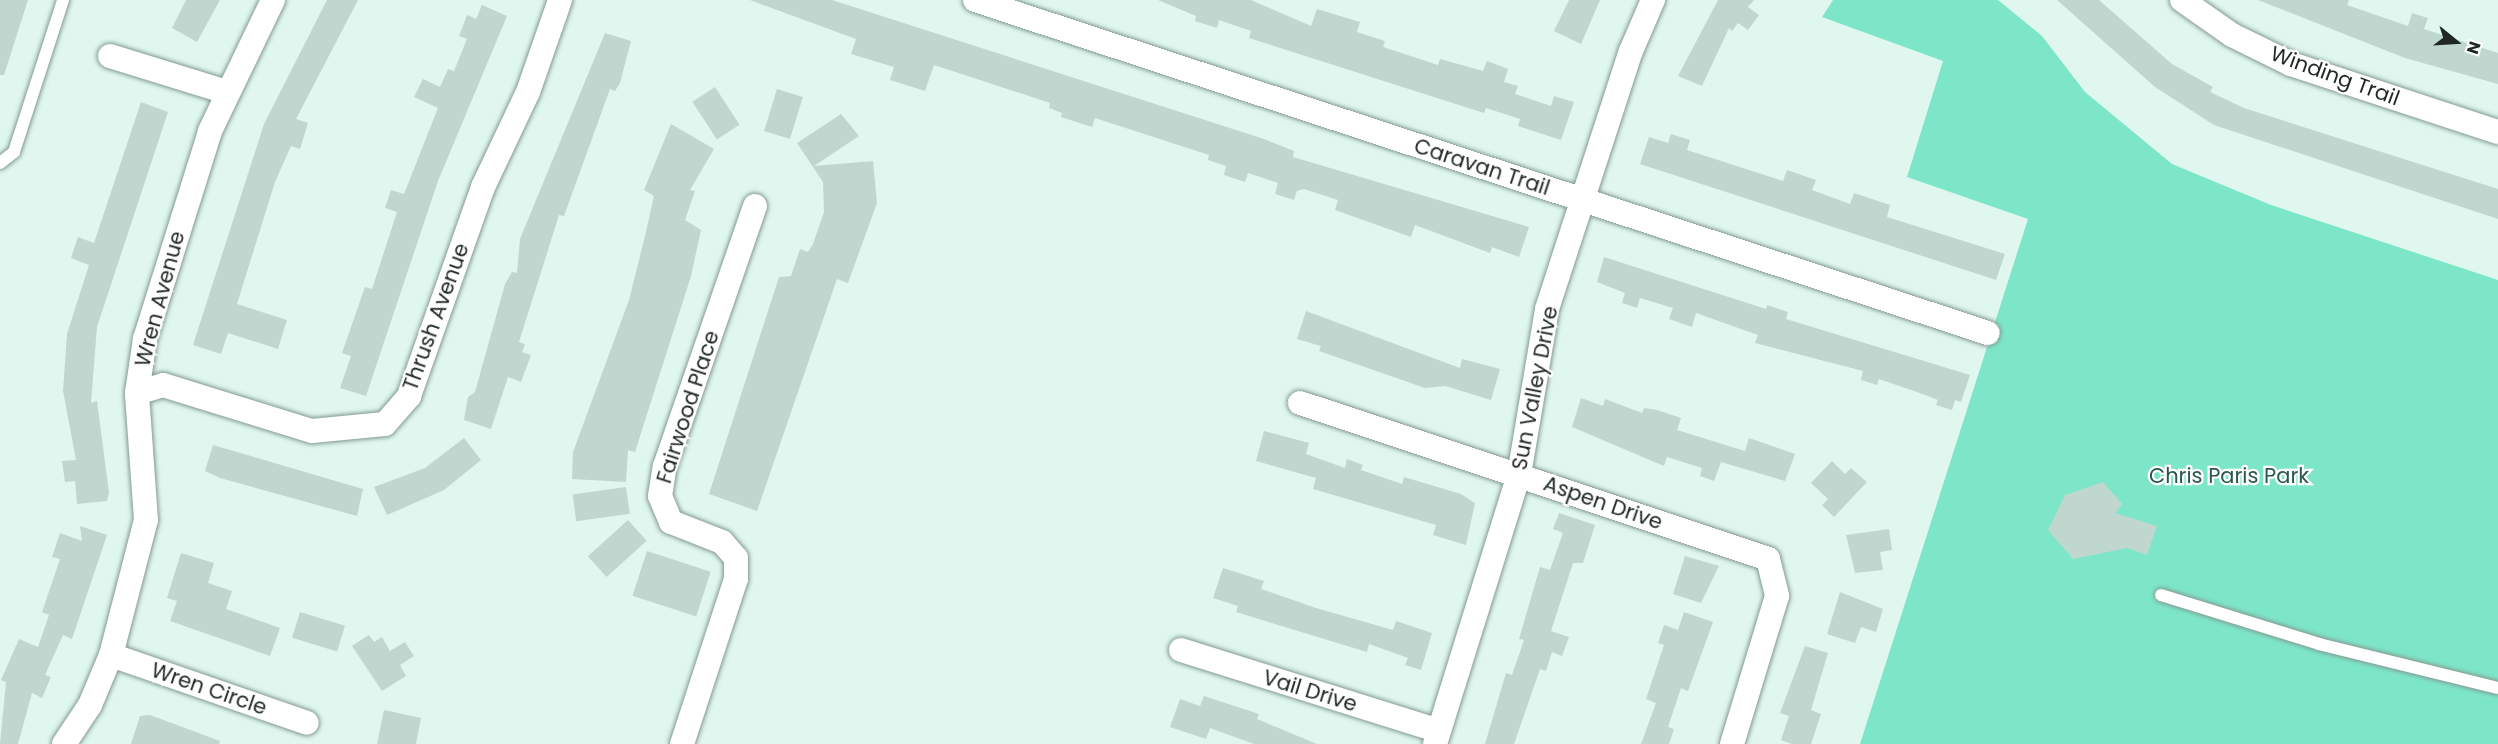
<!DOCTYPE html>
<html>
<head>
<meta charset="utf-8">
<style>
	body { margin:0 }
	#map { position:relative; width:2498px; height:744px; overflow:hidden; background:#dff7ef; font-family:Poppins,sans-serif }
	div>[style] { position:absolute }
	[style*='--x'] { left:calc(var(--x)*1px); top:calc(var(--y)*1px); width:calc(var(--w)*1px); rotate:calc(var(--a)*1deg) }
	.green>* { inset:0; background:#7de6c9 }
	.building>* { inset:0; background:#bfd7cf; transform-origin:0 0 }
	.roads { filter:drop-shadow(0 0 2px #839a92) drop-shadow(0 0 2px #839a92) }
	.lane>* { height:12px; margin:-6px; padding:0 6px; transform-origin:6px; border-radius:6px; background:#fff }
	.street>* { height:24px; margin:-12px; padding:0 12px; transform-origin:12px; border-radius:12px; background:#fff }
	span { translate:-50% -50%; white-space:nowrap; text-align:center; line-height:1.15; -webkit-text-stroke:4.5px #fefefe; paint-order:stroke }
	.street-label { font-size:21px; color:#1f2825 }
	.park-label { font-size:21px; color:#2a594c }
	.north { position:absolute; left:2426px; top:12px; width:60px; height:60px; -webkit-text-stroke:4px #fefefe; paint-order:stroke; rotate:108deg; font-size:16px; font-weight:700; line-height:24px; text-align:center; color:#1f2825 }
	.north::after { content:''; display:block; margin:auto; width:21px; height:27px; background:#1f2825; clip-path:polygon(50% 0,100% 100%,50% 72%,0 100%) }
</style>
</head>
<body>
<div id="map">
	<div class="green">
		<i style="clip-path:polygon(1833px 0,1998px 0,2042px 36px,2085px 92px,2172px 164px,2271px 205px,2498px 280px,2498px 744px,1860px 744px,2028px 219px,1907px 177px,1943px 61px,1822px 17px)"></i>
	</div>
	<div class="building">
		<i style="clip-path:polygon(0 0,28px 0,4px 75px,0 75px)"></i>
		<i style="clip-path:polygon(186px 0,220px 0,197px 42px,172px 28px)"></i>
		<i style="clip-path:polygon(327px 0,358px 0,296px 119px,308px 123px,300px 149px,291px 146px,275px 182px,237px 304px,287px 320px,278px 349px,228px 333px,221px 354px,193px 345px,264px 124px)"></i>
		<i style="clip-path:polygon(750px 0,832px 0,1264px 139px,1294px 151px,1293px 157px,1529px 227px,1519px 257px,1492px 247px,1490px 253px,1415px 225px,1411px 237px,1335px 210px,1338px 200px,1304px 189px,1297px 191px,1294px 200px,1275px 194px,1278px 183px,1248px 173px,1245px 182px,1224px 175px,1226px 166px,1208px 160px,1209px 155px,1095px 118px,1092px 127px,1061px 117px,1062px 113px,1049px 108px,1050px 103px,934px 65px,925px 91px,890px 80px,894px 67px,851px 54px,856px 39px)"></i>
		<i style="clip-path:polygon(1158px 0,1251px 0,1311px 26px,1317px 9px,1360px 22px,1357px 32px,1385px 41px,1383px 47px,1438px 65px,1440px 59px,1483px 71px,1487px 61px,1508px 69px,1504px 82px,1518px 86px,1515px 94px,1551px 106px,1554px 96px,1574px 102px,1561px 140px,1518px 126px,1520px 119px,1486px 108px,1484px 113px,1249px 38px,1251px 31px,1219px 20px,1217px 28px,1195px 21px,1196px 16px)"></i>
		<i style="clip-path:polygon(1569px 0,1600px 0,1581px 44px,1554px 31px)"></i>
		<i style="clip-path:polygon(1718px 0,1754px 0,1748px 7px,1759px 15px,1748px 30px,1738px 23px,1732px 31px,1729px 28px,1702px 86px,1678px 76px)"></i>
		<i style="clip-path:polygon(2057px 0,2099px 0,2172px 64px,2213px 87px,2210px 92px,2244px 108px,2498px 189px,2498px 219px,2214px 125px,2155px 87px)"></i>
		<i style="clip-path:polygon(2258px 0,2349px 0,2347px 5px,2408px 26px,2412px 13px,2428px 18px,2424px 29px,2498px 53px,2498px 84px,2405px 58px)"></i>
		<i style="clip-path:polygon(482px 5px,507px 16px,438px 181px,366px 396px,340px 388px,351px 356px,342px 353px,365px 287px,372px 289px,397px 212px,385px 208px,391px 190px,404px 194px,438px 108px,414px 97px,423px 79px,440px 87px,448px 69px,454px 71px,467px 39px,459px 36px,467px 15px,476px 19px)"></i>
		<i style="clip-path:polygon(605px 33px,631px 41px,620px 83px,615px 91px,610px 89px,564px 216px,559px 215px,519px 342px,525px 344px,522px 352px,531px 355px,521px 382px,508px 377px,491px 429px,464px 420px,468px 397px,475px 392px,505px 284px,512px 272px,517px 273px,520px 239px)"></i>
		<i style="left:715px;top:87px;width:45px;height:27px;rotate:57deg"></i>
		<i style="left:777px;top:89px;width:27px;height:44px;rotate:17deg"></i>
		<i style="clip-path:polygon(141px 102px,168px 112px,97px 327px,91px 403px,97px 401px,109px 493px,107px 501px,77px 504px,75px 481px,65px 482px,62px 461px,76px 460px,63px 391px,67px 334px,89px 265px,71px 258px,78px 237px,94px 243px)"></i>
		<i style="clip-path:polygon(841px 114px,859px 136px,814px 166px,873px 161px,877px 203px,848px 283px,837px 279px,757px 511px,709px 494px,779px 277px,791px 276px,800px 249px,808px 252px,813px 244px,824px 212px,823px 182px,797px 143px)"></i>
		<i style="clip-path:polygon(671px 124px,714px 149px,690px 190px,695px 191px,685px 220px,701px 230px,691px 276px,635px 452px,628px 450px,626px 482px,572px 479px,573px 452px,629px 300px,646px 232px,654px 196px,644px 190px)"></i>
		<i style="clip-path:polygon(1671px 134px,1690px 140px,1687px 150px,1783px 181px,1787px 170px,1816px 180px,1812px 190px,1850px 204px,1854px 193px,1890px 205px,1887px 217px,2005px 254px,1996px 280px,1640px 164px,1649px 137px,1668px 143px)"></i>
		<i style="clip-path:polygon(1604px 257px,1766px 309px,1767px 305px,1788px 312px,1786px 319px,1970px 375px,1961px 402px,1955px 400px,1952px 410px,1936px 405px,1938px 400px,1917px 392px,1879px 379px,1877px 385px,1861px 380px,1863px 371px,1755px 343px,1758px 335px,1696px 313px,1692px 327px,1669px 319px,1673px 308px,1640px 298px,1637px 308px,1622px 303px,1625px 293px,1597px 282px)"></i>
		<i style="clip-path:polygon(1306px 311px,1460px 368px,1462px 359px,1500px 369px,1491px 400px,1445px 386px,1425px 388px,1319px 351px,1321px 346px,1297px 339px)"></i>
		<i style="clip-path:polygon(1581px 398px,1603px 406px,1605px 399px,1642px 413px,1644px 408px,1657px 410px,1681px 418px,1677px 430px,1745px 451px,1749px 438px,1795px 454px,1785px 481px,1721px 462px,1714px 481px,1700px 476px,1702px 468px,1667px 457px,1664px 466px,1572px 427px)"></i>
		<i style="clip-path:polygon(1264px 431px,1309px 443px,1306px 454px,1345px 468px,1347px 459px,1363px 465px,1361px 470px,1402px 484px,1404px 477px,1461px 494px,1475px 503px,1466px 545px,1433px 535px,1436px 525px,1313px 489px,1316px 478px,1256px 461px)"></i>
		<i style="clip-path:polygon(464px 438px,481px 460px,444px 490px,387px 515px,374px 487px,425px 468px)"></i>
		<i style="clip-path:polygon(213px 445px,363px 489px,357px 516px,220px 478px,205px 471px)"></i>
		<i style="clip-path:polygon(1832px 461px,1845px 474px,1851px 468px,1867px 482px,1834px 517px,1822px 505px,1828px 499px,1811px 483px)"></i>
		<i style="clip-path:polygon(2103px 482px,2122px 504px,2115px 513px,2157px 526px,2147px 555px,2127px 548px,2073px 559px,2048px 530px,2065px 495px)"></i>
		<i style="left:626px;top:487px;width:27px;height:54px;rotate:82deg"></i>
		<i style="clip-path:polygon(1559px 513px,1595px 525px,1583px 563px,1573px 563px,1551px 631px,1569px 637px,1562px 656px,1552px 652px,1546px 671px,1540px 669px,1514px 744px,1485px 744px,1506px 673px,1512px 675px,1524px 640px,1519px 639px,1540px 567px,1550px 570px,1563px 533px,1553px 529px)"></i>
		<i style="left:628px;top:520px;width:28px;height:54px;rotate:48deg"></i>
		<i style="clip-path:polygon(80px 526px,107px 535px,72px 639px,63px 635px,45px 675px,51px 677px,42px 698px,32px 693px,18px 744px,0 744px,6px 682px,1px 680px,19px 639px,38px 647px,49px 615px,42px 612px,60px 559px,52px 557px,60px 533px,82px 541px)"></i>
		<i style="clip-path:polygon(1889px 529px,1892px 550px,1880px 552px,1883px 570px,1855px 573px,1846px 535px)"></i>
		<i style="left:647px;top:551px;width:67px;height:47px;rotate:18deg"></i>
		<i style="clip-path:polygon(181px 553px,214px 563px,208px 583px,232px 591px,226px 609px,280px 628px,270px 656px,170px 621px,177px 601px,167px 598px)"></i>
		<i style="clip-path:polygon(1685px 556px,1719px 566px,1701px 603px,1673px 594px)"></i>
		<i style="clip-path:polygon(1223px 568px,1264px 581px,1261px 589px,1316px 608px,1393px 630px,1396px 621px,1432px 633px,1421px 670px,1405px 665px,1408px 658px,1369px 644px,1367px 652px,1236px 612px,1238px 606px,1213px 598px)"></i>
		<i style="clip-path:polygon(1840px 592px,1883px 609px,1876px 632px,1861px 627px,1855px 643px,1827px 634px)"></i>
		<i style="left:300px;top:612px;width:47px;height:27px;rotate:17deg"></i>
		<i style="clip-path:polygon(1684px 612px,1713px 622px,1688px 691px,1681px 688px,1668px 727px,1674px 729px,1669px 744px,1641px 744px,1656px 703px,1646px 699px,1664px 645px,1658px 643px,1664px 625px,1678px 630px)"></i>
		<i style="clip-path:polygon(369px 635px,374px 642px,382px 637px,390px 651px,405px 642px,414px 656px,400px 665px,406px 676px,382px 691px,352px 646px)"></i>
		<i style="clip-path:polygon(1805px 646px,1828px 653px,1811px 710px,1821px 714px,1811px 744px,1792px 744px,1781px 740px,1789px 716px,1780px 713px)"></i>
		<i style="clip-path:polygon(1204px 696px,1259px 714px,1257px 719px,1317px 744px,1254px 744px,1210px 728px,1206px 739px,1170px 727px,1180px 699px,1200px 706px)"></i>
		<i style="clip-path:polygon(384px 710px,421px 718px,416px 744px,377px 744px)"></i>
		<i style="clip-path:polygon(150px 715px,220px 741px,219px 744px,131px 744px,140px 716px)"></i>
	</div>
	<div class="roads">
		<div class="lane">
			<i style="--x:0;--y:163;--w:18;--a:-38"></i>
			<i style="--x:14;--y:152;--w:160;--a:-72.1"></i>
			<i style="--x:2161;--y:595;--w:165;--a:17.2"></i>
			<i style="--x:2319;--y:644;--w:184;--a:13.8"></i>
		</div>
		<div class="street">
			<i style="--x:975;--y:0;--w:1066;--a:18.2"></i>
			<i style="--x:2182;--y:0;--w:61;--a:35"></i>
			<i style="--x:2232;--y:35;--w:66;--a:26.2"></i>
			<i style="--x:2291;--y:64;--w:218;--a:18.2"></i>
			<i style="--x:110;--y:56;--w:121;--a:17.2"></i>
			<i style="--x:137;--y:393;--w:27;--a:-17"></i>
			<i style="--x:163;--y:385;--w:156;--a:17.2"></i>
			<i style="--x:312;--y:431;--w:73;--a:-5.5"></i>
			<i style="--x:385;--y:424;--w:37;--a:-49"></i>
			<i style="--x:409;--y:396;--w:222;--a:-70.5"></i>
			<i style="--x:483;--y:187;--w:105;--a:-64.7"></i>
			<i style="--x:528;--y:92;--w:97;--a:-70.8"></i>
			<i style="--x:1300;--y:403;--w:493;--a:18.4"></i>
			<i style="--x:1768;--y:559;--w:38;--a:76"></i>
			<i style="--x:1777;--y:596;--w:155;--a:106.9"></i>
			<i style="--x:1181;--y:650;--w:270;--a:17.4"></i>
			<i style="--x:111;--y:655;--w:207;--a:19.1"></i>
			<i style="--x:64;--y:744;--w:47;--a:-56.3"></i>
			<i style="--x:90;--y:705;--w:54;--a:-67.2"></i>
			<i style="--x:111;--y:655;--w:139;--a:-75.5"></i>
			<i style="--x:146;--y:520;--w:127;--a:-94.1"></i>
			<i style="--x:137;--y:393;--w:55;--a:-81.6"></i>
			<i style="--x:145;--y:339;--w:218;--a:-72.6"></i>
			<i style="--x:210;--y:131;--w:145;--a:-64.3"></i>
			<i style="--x:682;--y:744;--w:174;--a:-71.9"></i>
			<i style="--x:736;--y:579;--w:21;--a:-90"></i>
			<i style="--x:736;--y:558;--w:21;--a:-131"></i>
			<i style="--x:722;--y:542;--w:55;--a:-158.6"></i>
			<i style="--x:671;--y:522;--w:28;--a:-113"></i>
			<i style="--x:660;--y:496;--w:30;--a:-81"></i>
			<i style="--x:665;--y:466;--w:275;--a:-70.9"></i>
			<i style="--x:1435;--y:744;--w:282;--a:-72.7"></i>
			<i style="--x:1519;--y:475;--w:168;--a:-80.4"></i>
			<i style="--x:1547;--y:309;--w:271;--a:-72"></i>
			<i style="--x:1631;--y:51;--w:56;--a:-66.7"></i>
		</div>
	</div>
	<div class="street-label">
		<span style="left:2335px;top:76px;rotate:20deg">Winding Trail</span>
		<span style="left:1482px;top:167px;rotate:18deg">Caravan Trail</span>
		<span style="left:160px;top:299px;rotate:-75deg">Wren Avenue</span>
		<span style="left:436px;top:317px;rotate:-70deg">Thrush Avenue</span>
		<span style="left:1535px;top:388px;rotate:-79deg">Sun Valley Drive</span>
		<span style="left:688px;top:407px;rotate:-72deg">Fairwood Place</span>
		<span style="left:1603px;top:503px;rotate:19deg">Aspen Drive</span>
		<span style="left:209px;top:689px;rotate:19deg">Wren Circle</span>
		<span style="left:1310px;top:691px;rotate:17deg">Vail Drive</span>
	</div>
	<div class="park-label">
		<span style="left:2229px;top:476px">Chris Paris Park</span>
	</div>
	<div class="north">N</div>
</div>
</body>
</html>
